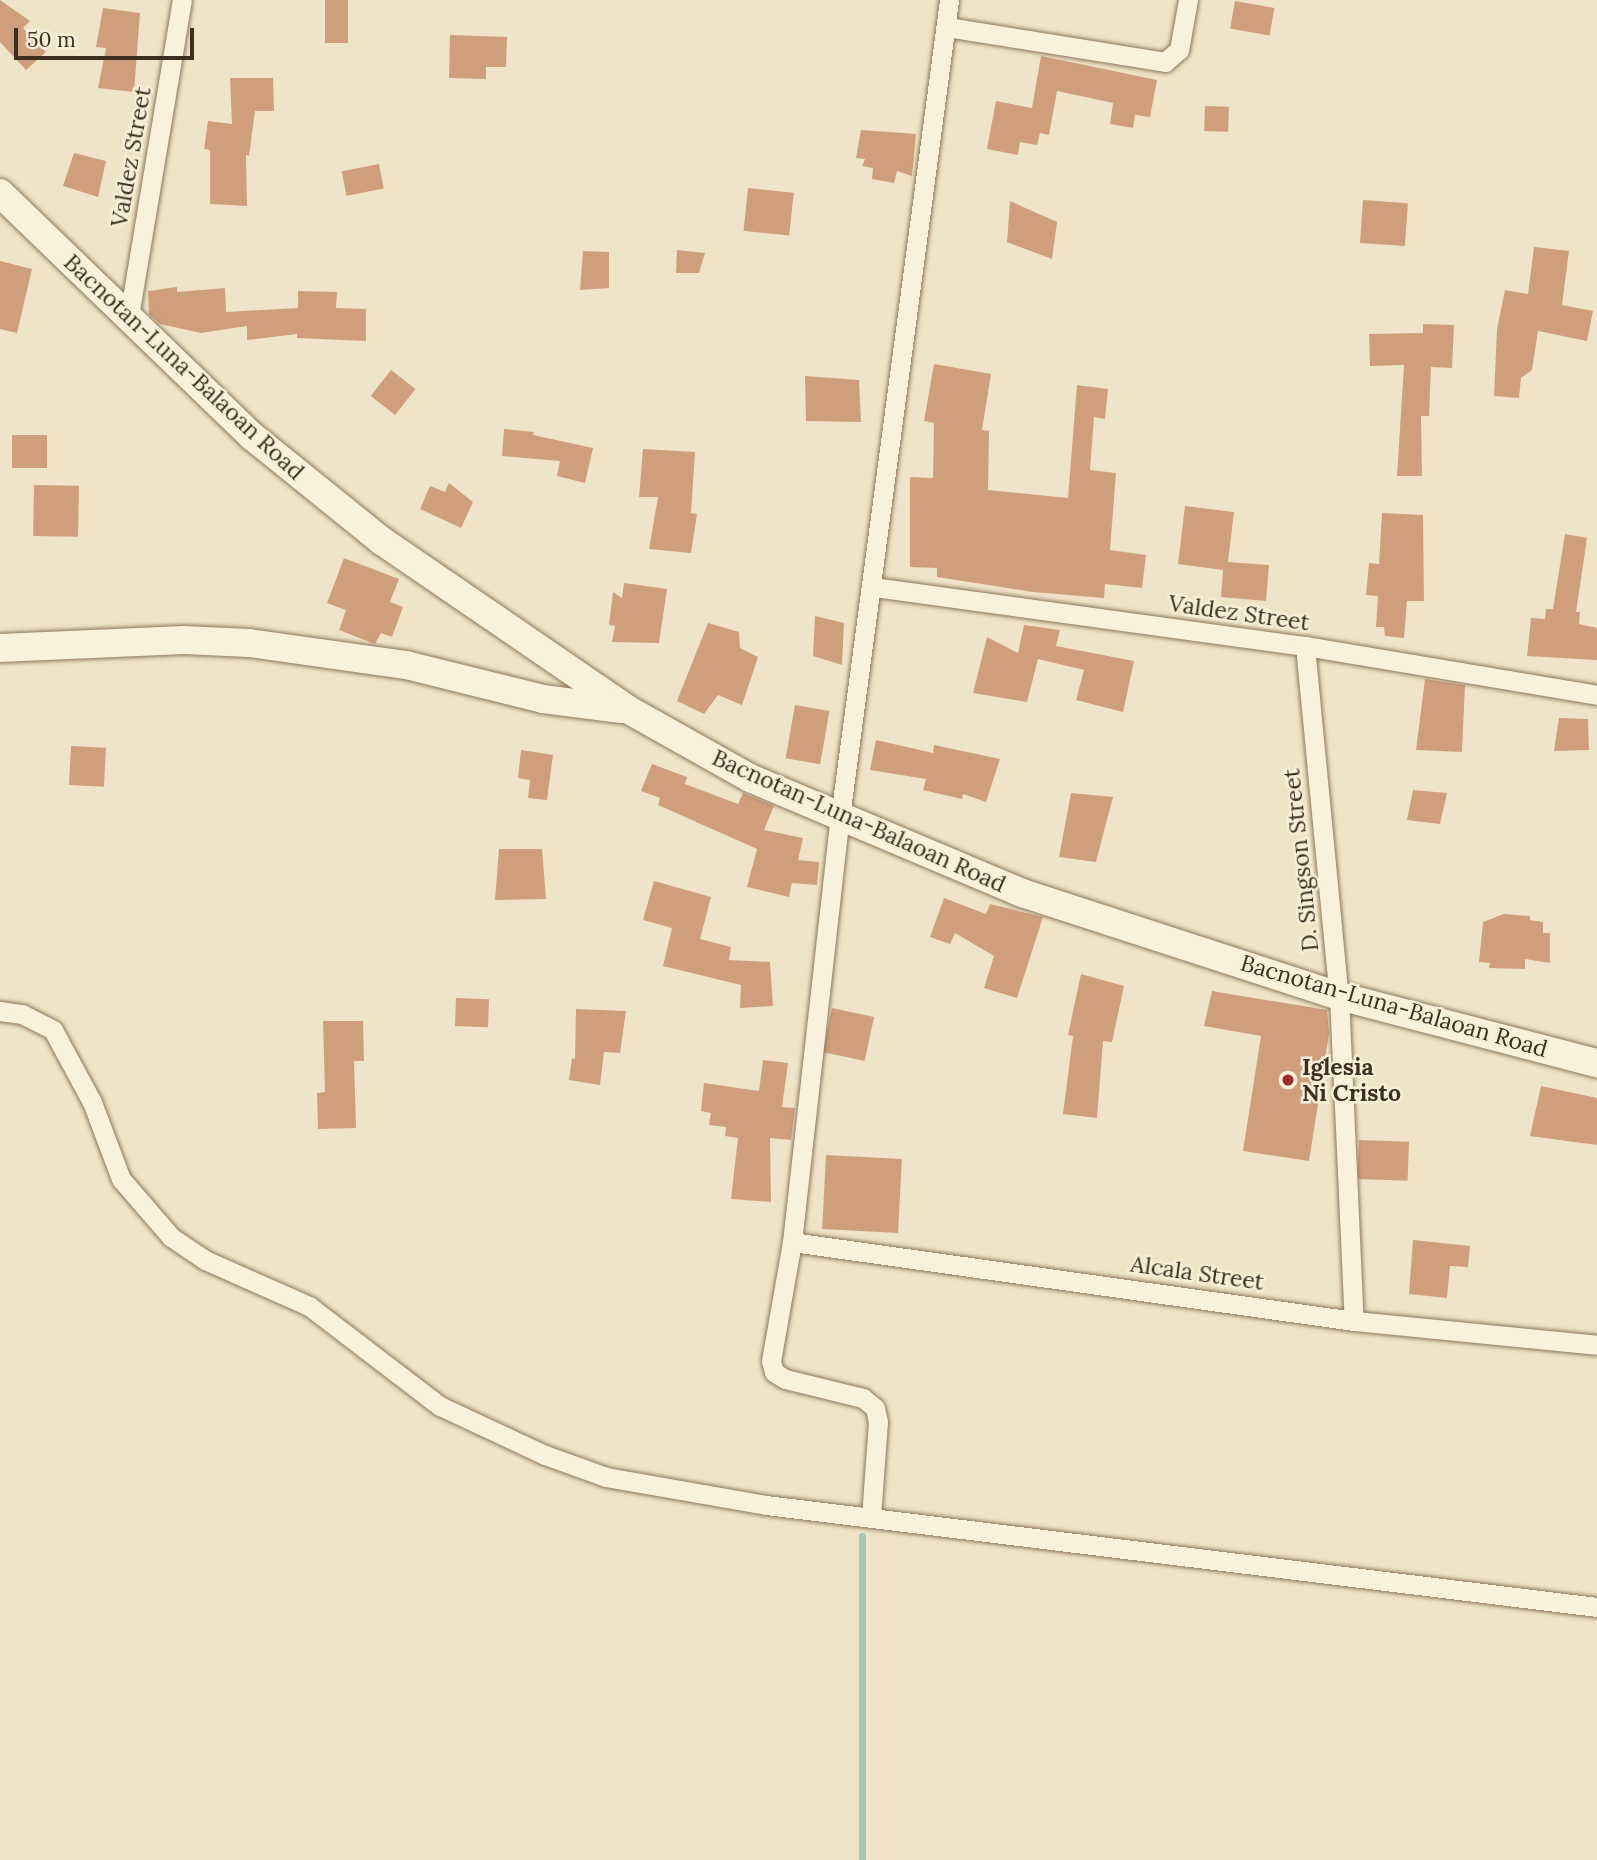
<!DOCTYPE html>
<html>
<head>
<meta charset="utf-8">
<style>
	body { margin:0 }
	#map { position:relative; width:1597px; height:1860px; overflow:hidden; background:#f0e4c8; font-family:Lora,serif }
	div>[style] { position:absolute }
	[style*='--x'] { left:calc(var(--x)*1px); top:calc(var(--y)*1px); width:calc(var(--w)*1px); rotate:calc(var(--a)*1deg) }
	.stream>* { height:7px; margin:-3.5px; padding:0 3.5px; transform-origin:3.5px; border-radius:3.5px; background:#a9c4bc }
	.building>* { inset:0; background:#cf9f7d; transform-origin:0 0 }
	.roads { filter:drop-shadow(0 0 2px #8d765c) drop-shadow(0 0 2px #8d765c) }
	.street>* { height:19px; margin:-9.5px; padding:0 9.5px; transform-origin:9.5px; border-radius:9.5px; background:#faf1dc }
	.secondary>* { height:28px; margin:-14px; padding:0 14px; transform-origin:14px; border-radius:14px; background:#faf1dc }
	.dots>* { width:19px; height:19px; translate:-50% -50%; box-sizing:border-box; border:4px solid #f7eed8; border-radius:50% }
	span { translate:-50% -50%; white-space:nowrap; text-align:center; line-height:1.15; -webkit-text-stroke:5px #f7eed8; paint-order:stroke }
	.street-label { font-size:23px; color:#3d2e20 }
	.poi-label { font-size:23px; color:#3d2e20; font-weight:700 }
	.left { translate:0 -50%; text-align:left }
	.scale { position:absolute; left:14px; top:28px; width:180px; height:32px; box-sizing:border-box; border:4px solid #3d2e20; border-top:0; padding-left:9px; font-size:21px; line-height:24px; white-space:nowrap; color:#3d2e20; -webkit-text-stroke:5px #f7eed8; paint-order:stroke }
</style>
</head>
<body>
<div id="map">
	<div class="stream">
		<i style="--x:862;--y:1536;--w:324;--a:90"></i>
	</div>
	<div class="building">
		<i style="clip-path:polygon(0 0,30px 21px,23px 28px,46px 52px,26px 70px,0 42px)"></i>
		<i style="left:325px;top:0;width:23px;height:43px"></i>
		<i style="left:1235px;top:1px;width:40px;height:28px;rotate:10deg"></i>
		<i style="clip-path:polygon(103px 8px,140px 13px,134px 92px,98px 88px,106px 48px,96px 47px)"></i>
		<i style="clip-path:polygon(450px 35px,507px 37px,506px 67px,486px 67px,486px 79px,449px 78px)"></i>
		<i style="clip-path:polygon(1041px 56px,1157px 80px,1150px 117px,1135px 115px,1133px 128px,1110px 124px,1113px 103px,1057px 91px,1049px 135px,1040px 133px,1037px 145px,1020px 142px,1018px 155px,987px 149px,996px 101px,1032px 108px)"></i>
		<i style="clip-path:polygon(230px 78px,273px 78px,274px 111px,255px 111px,249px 156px,246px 155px,247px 206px,210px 204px,210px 150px,204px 149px,208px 121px,232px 124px)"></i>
		<i style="left:1205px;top:106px;width:24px;height:25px;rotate:2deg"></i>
		<i style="clip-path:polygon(861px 130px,916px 134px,912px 176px,897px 171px,894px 183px,872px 179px,873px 168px,862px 166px,865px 159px,856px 158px)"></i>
		<i style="clip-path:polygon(74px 153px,106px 161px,98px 197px,63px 186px)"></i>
		<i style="left:379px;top:164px;width:25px;height:38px;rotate:79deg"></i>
		<i style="left:748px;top:188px;width:46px;height:43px;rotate:6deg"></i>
		<i style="left:1363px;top:200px;width:45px;height:43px;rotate:4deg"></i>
		<i style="clip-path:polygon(1010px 201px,1057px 222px,1052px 259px,1007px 242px)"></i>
		<i style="clip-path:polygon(1534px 247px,1569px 251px,1562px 305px,1593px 311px,1587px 341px,1538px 331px,1532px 370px,1521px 378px,1519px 398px,1494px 396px,1497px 329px,1505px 290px,1528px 294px)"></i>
		<i style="clip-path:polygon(677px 250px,705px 253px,699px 273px,676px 273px)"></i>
		<i style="clip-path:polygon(583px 251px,609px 252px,609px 288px,580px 290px)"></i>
		<i style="clip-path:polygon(0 261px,32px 269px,17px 333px,0 329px)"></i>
		<i style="clip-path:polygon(177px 287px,177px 292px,225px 288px,226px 312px,298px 308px,298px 291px,337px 292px,336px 308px,366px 309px,366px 341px,297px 338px,297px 334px,247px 340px,247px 326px,201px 333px,160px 324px,149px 314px,148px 291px)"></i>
		<i style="clip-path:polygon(1423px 324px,1454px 325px,1452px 368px,1431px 367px,1429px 416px,1421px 416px,1422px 476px,1397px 476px,1404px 365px,1370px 366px,1369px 334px,1423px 333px)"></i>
		<i style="clip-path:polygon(934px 364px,991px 374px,982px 430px,989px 431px,988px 490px,1068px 498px,1077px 385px,1108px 389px,1105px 419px,1094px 417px,1090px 470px,1116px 473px,1110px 550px,1146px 555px,1142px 588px,1105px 584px,1104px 598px,1033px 592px,937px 577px,937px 568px,910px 567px,910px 477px,933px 478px,934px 423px,924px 421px)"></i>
		<i style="left:391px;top:370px;width:31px;height:33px;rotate:38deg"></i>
		<i style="clip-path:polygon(805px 376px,859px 380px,861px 422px,806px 421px)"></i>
		<i style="clip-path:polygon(504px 429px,534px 432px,533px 435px,593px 448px,585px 483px,557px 476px,560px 461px,502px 456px)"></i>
		<i style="left:12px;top:435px;width:35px;height:33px"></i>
		<i style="clip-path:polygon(643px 449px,695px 452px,691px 513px,697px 514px,691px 553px,649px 549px,658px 497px,639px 497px)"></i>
		<i style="clip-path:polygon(449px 483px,473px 502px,461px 528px,420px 509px,430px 486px,445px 492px)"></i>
		<i style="left:34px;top:485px;width:45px;height:51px;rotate:1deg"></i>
		<i style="clip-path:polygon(1185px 506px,1234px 512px,1228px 562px,1269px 565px,1266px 601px,1221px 597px,1223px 570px,1178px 564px)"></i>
		<i style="clip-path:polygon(1382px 513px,1423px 515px,1424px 601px,1407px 601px,1404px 638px,1385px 636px,1384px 627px,1376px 627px,1378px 596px,1366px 595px,1369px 563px,1379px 564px)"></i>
		<i style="clip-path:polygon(1565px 534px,1587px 538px,1576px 612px,1580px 612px,1579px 624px,1597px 628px,1597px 660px,1527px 656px,1531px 618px,1545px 619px,1546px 609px,1553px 609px)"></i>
		<i style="clip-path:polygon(344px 558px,399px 579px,390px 602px,403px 607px,392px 637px,381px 633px,375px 644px,339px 630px,346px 610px,327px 603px)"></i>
		<i style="clip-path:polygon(624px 583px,667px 589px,659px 643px,612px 642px,615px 626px,609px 625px,613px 592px,622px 598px)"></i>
		<i style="clip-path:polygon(815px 616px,844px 623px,842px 665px,813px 656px)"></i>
		<i style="clip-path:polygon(708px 623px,739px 632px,740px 648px,758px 657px,742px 705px,718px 695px,704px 714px,677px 701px)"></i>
		<i style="clip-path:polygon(1024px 625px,1060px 630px,1056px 646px,1134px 661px,1123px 712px,1076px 700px,1084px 670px,1038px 659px,1027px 702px,973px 693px,987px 637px,1018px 653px)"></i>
		<i style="clip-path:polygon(1425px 679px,1465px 685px,1462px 752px,1416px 750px)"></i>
		<i style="left:795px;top:705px;width:35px;height:54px;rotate:10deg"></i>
		<i style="clip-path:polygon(1559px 718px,1588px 719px,1589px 750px,1554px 751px)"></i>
		<i style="clip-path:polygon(876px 740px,933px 753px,934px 745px,1000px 759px,986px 802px,963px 794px,962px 799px,923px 790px,926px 779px,870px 770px)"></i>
		<i style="left:71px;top:746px;width:35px;height:39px;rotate:3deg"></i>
		<i style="clip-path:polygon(521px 750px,553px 755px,547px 800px,528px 798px,530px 780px,518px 778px)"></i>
		<i style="clip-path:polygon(652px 764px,687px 777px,685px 784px,738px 804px,743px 793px,774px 806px,764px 830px,803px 838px,798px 860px,819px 862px,817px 885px,792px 883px,789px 897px,747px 887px,757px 849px,658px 805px,660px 798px,641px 791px)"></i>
		<i style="clip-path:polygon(1413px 790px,1447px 793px,1440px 824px,1407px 820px)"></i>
		<i style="clip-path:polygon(1071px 793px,1113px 797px,1096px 862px,1059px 857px)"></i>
		<i style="clip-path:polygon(499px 849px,542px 849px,546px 899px,495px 900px)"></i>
		<i style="clip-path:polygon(654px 881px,711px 897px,700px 939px,731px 947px,729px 960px,770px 962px,773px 1006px,740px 1008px,741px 985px,663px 966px,672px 928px,643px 920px)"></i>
		<i style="clip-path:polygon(944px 898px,986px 914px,990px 904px,1043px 917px,1017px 998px,984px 988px,994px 956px,955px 933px,950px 944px,930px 937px)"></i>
		<i style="clip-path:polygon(1504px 914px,1530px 916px,1530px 920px,1543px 922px,1543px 933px,1550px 933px,1550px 963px,1525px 959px,1525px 969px,1489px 968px,1490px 963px,1479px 962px,1483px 922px)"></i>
		<i style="clip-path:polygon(1081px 974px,1124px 986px,1112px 1042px,1103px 1041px,1097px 1118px,1063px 1114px,1073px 1036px,1068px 1035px)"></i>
		<i style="clip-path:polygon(1212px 991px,1327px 1010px,1329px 1034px,1309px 1161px,1243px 1151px,1261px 1036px,1204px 1026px)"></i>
		<i style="left:456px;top:998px;width:33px;height:28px;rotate:2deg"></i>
		<i style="left:832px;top:1008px;width:43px;height:45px;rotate:12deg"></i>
		<i style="clip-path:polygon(576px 1009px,626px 1011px,620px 1053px,604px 1052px,600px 1085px,569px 1080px,572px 1058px,575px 1059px)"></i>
		<i style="clip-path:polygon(323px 1021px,363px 1021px,364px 1061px,354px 1061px,356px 1128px,318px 1129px,317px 1093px,325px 1092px)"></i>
		<i style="clip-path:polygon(763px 1060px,788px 1063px,782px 1107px,795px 1108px,791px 1140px,770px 1138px,771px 1202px,731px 1199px,738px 1138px,725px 1136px,726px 1127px,709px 1125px,711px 1113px,701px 1111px,704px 1083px,759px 1091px)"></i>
		<i style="clip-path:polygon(1541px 1086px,1597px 1098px,1597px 1145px,1530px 1136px)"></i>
		<i style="left:1359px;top:1140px;width:50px;height:39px;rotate:2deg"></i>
		<i style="left:826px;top:1155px;width:76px;height:74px;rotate:3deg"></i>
		<i style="clip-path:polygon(1413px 1240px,1470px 1246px,1468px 1267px,1450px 1266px,1447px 1298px,1409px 1294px)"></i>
	</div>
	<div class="roads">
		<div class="street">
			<i style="--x:947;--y:27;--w:221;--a:9.1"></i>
			<i style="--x:1165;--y:62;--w:18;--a:-41"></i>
			<i style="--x:1179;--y:50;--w:51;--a:-79.8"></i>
			<i style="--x:128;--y:322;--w:326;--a:-80.5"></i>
			<i style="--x:873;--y:587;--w:436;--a:7.8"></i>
			<i style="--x:1305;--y:646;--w:296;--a:9.5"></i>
			<i style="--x:1305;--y:646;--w:352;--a:84.5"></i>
			<i style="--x:1339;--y:996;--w:325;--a:87.4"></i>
			<i style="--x:0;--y:1011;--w:22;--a:8"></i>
			<i style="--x:22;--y:1014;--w:35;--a:27"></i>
			<i style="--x:53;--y:1030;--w:82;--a:61.6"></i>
			<i style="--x:92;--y:1102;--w:82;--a:69.4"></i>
			<i style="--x:121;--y:1179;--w:77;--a:49.2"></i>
			<i style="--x:171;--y:1237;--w:41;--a:34.1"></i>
			<i style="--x:205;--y:1260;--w:114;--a:23.9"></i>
			<i style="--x:309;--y:1306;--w:165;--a:37.4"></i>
			<i style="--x:440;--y:1406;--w:116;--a:25"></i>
			<i style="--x:545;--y:1455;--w:65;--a:19.8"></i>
			<i style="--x:606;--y:1477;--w:162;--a:9.9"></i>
			<i style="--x:766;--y:1505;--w:837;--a:7"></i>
			<i style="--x:792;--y:1242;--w:568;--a:8"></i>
			<i style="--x:1354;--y:1321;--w:244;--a:5.6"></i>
			<i style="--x:871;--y:1517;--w:95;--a:-85.8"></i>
			<i style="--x:878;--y:1422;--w:14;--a:-102"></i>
			<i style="--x:875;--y:1408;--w:16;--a:-140"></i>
			<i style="--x:863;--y:1398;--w:80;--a:-166.3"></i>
			<i style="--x:785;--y:1379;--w:13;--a:-148"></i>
			<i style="--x:774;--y:1372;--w:11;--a:-105"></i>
			<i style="--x:771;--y:1361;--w:121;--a:-80"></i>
			<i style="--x:792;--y:1242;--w:428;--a:-83.6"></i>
			<i style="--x:840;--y:817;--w:824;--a:-82.4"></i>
		</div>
		<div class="secondary">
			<i style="--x:0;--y:193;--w:351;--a:44"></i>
			<i style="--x:253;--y:437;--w:166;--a:38.9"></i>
			<i style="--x:382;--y:541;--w:297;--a:34.4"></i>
			<i style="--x:627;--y:709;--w:141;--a:29.3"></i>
			<i style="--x:750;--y:778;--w:295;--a:22.9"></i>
			<i style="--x:1022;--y:893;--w:333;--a:18"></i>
			<i style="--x:1339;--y:996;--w:267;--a:14.6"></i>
			<i style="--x:0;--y:648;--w:184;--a:-2.5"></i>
			<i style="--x:184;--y:640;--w:65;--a:2.6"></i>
			<i style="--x:249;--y:643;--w:159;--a:8"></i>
			<i style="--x:406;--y:665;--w:141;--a:13.9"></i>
			<i style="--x:543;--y:699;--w:79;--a:7.3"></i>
		</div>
	</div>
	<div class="dots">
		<i style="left:1288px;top:1080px;background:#9e2a2b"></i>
	</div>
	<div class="street-label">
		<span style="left:131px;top:157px;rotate:-80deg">Valdez Street</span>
		<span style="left:184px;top:367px;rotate:43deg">Bacnotan-Luna-Balaoan Road</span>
		<span style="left:1239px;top:613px;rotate:8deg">Valdez Street</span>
		<span style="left:859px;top:821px;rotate:24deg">Bacnotan-Luna-Balaoan Road</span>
		<span style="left:1301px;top:860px;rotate:-96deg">D. Singson Street</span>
		<span style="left:1394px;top:1006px;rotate:16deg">Bacnotan-Luna-Balaoan Road</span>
		<span style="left:1197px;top:1273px;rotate:8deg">Alcala Street</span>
	</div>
	<div class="poi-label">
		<span class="left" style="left:1302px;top:1080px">Iglesia<br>Ni Cristo</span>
	</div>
	<div class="scale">50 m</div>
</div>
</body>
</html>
